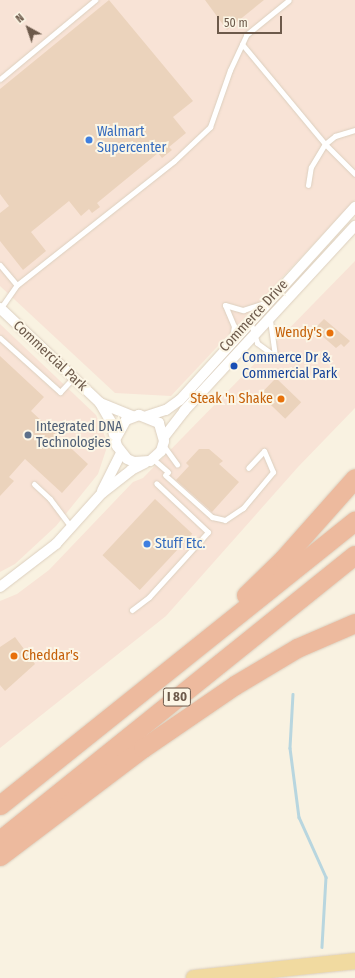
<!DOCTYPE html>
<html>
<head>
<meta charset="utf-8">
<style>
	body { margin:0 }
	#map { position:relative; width:355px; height:978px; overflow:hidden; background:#f9f2e1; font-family:"Fira Sans Condensed",sans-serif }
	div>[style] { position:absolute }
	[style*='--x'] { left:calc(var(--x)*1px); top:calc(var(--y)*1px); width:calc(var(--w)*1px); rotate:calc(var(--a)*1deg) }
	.commercial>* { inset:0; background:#f8e3d6 }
	.stream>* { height:2.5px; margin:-1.25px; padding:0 1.25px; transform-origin:1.25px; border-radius:1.25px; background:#b8d6df }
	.building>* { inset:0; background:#ebd3bc; transform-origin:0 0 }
	.roads { filter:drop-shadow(0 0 1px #dccfbe) drop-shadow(0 0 1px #dccfbe) }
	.service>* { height:5px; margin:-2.5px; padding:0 2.5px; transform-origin:2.5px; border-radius:2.5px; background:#fff }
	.minor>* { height:10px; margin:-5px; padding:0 5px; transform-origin:5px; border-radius:5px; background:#fff }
	.primary>* { height:16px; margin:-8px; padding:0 8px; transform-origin:8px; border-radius:8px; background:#f1daa0 }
	.motorway>* { height:19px; margin:-9.5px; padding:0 9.5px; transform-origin:9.5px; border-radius:9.5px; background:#edba9e }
	.dots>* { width:11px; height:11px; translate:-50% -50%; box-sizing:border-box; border:2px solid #fcf6e6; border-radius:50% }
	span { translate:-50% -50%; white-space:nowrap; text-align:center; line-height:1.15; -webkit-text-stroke:4px #fcf6e6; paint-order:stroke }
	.shield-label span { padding:1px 3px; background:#fcf6e6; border:1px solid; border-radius:3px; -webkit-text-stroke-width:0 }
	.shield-label { font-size:13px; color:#6d5a4b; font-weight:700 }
	.shop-label { font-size:14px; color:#366cbe }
	.left { translate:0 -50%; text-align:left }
	.street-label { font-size:14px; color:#6d5a4b }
	.food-label { font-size:14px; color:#c56008 }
	.right { translate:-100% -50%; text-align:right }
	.transit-label { font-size:14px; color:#164399 }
	.service-label { font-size:14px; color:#4e5e75 }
	.north { position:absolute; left:8px; top:8px; width:40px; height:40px; -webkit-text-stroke:3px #fcf6e6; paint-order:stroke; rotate:320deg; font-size:11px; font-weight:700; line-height:16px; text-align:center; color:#6d5a4b }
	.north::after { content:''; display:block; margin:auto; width:14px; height:18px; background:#6d5a4b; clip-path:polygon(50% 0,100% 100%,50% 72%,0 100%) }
	.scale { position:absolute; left:217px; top:16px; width:65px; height:18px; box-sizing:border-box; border:2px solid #6d5a4b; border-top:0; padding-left:5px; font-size:12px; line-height:14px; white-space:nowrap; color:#6d5a4b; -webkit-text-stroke:3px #fcf6e6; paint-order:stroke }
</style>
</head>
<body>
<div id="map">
	<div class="commercial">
		<i style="clip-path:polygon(0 0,355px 0,355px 200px,171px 396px,115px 393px,0 286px)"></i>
		<i style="clip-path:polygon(355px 261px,355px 408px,298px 467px,166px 616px,0 748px,0 601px,17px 594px,49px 570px,133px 482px,143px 478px)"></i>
		<i style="clip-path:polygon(0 324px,96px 415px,108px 444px,98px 474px,56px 526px,15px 564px,0 572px)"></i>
	</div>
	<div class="stream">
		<i style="--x:293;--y:694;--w:54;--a:93.2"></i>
		<i style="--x:290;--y:748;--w:70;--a:82.6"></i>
		<i style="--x:299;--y:817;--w:66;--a:65.8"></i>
		<i style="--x:326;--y:877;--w:70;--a:93.3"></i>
	</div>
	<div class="building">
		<i style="clip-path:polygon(109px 0,193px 101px,173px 117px,186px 133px,169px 147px,172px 150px,162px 158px,158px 153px,97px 203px,100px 207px,92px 213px,89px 209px,81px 216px,69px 201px,31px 232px,46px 251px,23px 270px,0 241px,0 213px,9px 206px,0 194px,0 89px)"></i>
		<i style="clip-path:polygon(205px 0,264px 0,227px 30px)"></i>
		<i style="clip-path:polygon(324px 319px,350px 341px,344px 347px,341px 344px,336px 348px,314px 329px)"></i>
		<i style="clip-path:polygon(0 356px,44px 397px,31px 411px,88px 464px,62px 493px,25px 459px,9px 477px,14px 481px,0 496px)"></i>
		<i style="left:276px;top:378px;width:35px;height:23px;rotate:44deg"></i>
		<i style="clip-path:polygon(199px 449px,209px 449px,223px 461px,219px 464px,239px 482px,212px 512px,176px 480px,189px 466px,186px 463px)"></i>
		<i style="left:155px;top:499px;width:51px;height:77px;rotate:43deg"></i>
		<i style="clip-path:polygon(15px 637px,35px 664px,5px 691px,0 685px,0 647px)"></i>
	</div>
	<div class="roads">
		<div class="service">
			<i style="--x:242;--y:44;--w:130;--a:50.3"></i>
			<i style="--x:325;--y:144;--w:42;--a:45"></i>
			<i style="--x:0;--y:79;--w:124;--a:-39.7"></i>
			<i style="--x:308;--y:185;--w:18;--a:-81"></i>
			<i style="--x:311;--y:167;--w:27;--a:-59"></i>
			<i style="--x:325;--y:144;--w:13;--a:-39"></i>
			<i style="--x:335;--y:136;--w:21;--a:-17"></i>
			<i style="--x:0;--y:265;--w:26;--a:50"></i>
			<i style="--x:225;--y:305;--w:19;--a:16"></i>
			<i style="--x:243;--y:310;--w:23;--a:-18"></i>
			<i style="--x:225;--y:305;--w:23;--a:67"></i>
			<i style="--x:234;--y:326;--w:12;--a:99"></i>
			<i style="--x:0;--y:309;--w:29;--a:-55"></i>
			<i style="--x:17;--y:285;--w:200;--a:-38.3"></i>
			<i style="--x:174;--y:161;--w:50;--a:-43.4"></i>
			<i style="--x:210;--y:127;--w:60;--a:-70.7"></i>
			<i style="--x:230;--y:70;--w:38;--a:-65"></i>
			<i style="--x:246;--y:35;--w:55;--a:-39.1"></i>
			<i style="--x:270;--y:320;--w:36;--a:82"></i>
			<i style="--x:251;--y:324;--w:20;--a:72"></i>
			<i style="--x:257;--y:343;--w:22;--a:36"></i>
			<i style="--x:0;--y:338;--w:81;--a:42"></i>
			<i style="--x:60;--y:392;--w:19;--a:-47"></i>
			<i style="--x:163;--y:445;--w:24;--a:54"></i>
			<i style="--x:153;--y:459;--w:20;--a:41"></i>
			<i style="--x:165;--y:475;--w:63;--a:41.8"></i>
			<i style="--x:212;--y:517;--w:13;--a:13"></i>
			<i style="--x:225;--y:520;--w:22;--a:-34"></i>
			<i style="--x:243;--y:508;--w:47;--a:-50.2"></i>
			<i style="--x:273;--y:472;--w:23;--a:-113"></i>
			<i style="--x:264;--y:451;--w:23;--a:133"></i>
			<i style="--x:34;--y:484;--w:22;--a:43"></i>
			<i style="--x:50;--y:499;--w:35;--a:53"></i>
			<i style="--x:132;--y:610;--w:21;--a:-37"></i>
			<i style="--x:149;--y:597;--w:88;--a:-47.8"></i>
			<i style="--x:208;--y:532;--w:71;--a:-136.7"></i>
		</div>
		<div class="minor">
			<i style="--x:0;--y:308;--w:138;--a:43.5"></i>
			<i style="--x:100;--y:403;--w:20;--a:60"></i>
			<i style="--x:110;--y:420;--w:27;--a:75"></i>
			<i style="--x:117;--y:446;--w:16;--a:52"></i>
			<i style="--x:127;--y:459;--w:8;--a:23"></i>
			<i style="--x:134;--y:462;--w:16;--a:-4"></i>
			<i style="--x:150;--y:461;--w:15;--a:-42"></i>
			<i style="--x:161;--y:451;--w:10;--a:-73"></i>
			<i style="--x:164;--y:441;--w:19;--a:-106"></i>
			<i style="--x:159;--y:423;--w:22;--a:-158"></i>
			<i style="--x:139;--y:415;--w:14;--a:159"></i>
			<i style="--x:126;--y:420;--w:21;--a:119"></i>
			<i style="--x:100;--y:403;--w:35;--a:22"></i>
			<i style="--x:147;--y:416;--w:20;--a:-18"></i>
			<i style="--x:166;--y:410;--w:17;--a:-36"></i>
			<i style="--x:180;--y:400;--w:261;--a:-47.8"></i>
			<i style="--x:164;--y:437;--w:33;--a:-52"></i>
			<i style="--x:184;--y:411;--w:252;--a:-47.3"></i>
			<i style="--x:102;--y:491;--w:42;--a:-63.4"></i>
			<i style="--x:0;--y:587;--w:71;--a:-37.5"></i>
			<i style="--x:56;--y:544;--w:69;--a:-48"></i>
			<i style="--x:102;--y:493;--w:37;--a:-38"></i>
			<i style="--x:131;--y:470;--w:16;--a:-27"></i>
		</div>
		<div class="primary">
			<i style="--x:194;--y:978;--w:162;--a:-6"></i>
		</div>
		<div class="motorway">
			<i style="--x:246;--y:595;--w:52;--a:-44.2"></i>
			<i style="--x:283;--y:559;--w:108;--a:-48.4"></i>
			<i style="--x:0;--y:805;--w:455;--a:-38.7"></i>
			<i style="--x:0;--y:840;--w:455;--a:-38.8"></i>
			<i style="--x:0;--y:856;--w:179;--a:-37.1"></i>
			<i style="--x:143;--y:748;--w:112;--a:-34.4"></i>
			<i style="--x:235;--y:685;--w:72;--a:-30.8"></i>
			<i style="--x:297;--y:648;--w:63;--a:-23.3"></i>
		</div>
	</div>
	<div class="dots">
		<i style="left:89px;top:140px;background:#3f7fe0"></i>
		<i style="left:330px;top:333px;background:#e8710a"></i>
		<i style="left:234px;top:366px;background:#1a4fb4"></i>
		<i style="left:281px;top:399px;background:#e8710a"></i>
		<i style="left:28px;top:435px;background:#5c6f8a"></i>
		<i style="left:147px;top:544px;background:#3f7fe0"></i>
		<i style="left:14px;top:656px;background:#e8710a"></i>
	</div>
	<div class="shield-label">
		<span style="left:177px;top:697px">I 80</span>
	</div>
	<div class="shop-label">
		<span class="left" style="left:97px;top:140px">Walmart<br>Supercenter</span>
		<span class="left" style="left:155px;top:544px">Stuff Etc.</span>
	</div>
	<div class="street-label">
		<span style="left:254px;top:316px;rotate:-47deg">Commerce Drive</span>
		<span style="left:50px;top:356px;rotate:43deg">Commercial Park</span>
	</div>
	<div class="food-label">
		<span class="right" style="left:322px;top:333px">Wendy's</span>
		<span class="right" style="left:273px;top:399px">Steak 'n Shake</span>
		<span class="left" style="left:22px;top:656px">Cheddar's</span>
	</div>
	<div class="transit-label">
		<span class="left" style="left:242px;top:366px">Commerce Dr &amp;<br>Commercial Park</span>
	</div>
	<div class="service-label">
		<span class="left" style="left:36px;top:435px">Integrated DNA<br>Technologies</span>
	</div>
	<div class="north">N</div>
	<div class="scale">50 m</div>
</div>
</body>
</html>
